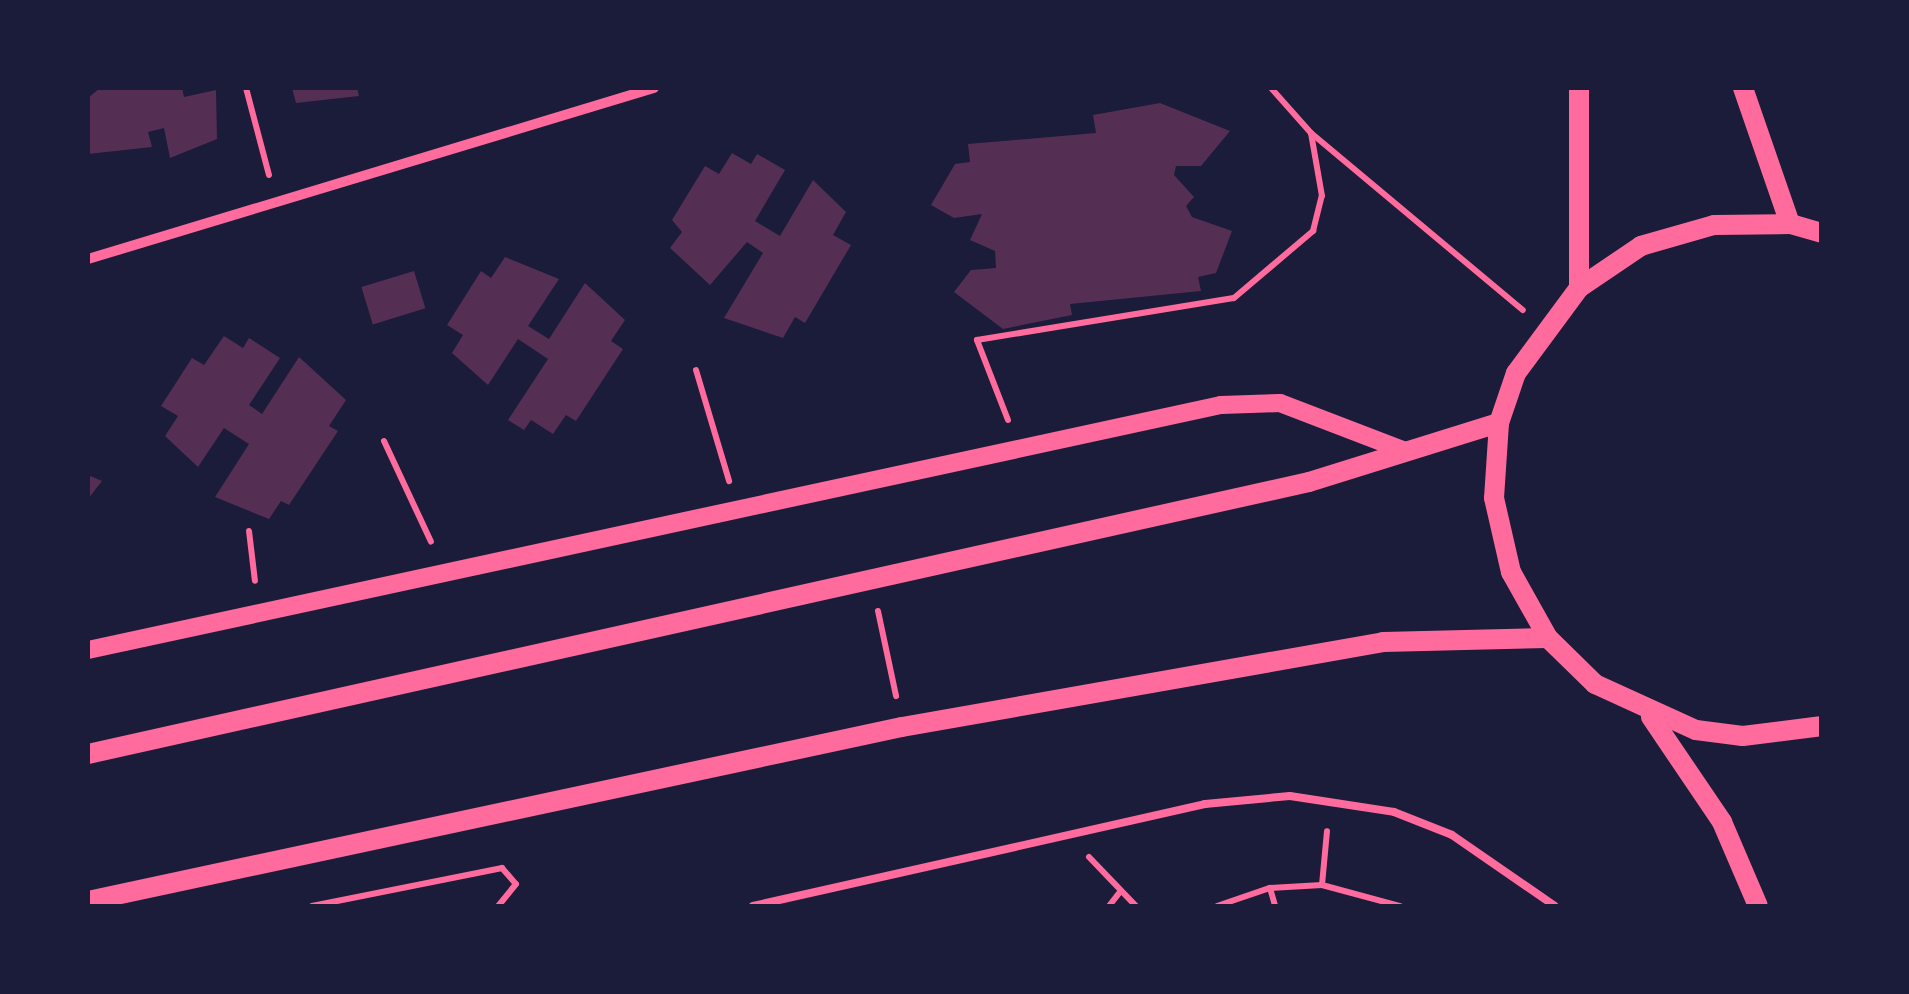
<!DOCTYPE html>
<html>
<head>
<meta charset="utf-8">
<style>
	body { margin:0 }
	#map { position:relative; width:1909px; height:994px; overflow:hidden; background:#1b1b3a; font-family:Manrope,sans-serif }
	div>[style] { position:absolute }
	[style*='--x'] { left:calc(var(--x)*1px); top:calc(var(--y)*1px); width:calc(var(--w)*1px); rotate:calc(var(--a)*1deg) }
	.building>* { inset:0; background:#542f53; transform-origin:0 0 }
	.path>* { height:6px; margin:-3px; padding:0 3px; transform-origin:3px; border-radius:3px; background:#ff6b9d }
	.service>* { height:8px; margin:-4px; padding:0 4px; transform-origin:4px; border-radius:4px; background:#ff6b9d }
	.minor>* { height:10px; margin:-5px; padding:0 5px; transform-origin:5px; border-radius:5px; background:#ff6b9d }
	.tertiary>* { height:18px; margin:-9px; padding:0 9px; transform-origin:9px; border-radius:9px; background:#ff6b9d }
	.secondary>* { height:20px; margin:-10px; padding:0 10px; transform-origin:10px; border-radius:10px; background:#ff6b9d }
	span { translate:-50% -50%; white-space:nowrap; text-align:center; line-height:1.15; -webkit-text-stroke:8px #1b1b3a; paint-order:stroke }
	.frame { position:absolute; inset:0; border:90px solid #1b1b3a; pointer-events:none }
</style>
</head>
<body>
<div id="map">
	<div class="building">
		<i style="clip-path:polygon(100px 88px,182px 88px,184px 97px,216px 90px,217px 139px,170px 158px,164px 128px,148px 132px,152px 147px,88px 154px,88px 98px)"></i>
		<i style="clip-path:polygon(292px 88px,357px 88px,359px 96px,296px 103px)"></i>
		<i style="clip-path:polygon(1160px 103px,1230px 131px,1201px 166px,1176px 166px,1174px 175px,1194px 197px,1186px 206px,1192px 217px,1232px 231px,1216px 273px,1198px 277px,1201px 291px,1070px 304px,1072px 315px,1003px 329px,954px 292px,971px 270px,996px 268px,995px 251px,970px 240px,982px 214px,954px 218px,931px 205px,955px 164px,970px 162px,968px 144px,1096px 133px,1093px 115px)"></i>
		<i style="clip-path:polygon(732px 153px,751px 164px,757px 154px,785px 170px,755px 221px,780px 236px,813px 180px,846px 212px,833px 235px,851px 245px,805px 323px,795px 317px,783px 338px,724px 318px,763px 253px,747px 242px,710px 285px,670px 248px,682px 232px,672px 220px,705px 166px,719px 174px)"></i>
		<i style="clip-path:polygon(505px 257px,559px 279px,528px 326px,549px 339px,585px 283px,625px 320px,611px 341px,623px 349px,576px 421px,566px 415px,553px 434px,531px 420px,524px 430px,508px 420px,548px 359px,518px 339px,488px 385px,452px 353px,463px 335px,447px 325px,481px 271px,491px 278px)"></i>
		<i style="left:414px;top:271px;width:39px;height:55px;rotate:73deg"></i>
		<i style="clip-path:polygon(224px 336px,243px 348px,249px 338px,280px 358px,249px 405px,262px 414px,299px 357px,346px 400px,329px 426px,338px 431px,289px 505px,281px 501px,269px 519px,215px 497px,249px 444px,224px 428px,198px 467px,165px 436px,178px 416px,161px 406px,192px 358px,204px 365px)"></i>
		<i style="clip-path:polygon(88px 475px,102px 481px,88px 499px)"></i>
	</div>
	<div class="path">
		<i style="--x:246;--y:88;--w:90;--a:75.2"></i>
		<i style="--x:1311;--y:133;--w:276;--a:39.9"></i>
		<i style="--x:696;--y:370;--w:116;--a:73.4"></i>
		<i style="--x:1008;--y:420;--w:86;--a:-111.2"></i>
		<i style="--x:977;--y:340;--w:260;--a:-9.3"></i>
		<i style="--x:1234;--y:298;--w:104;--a:-40.3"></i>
		<i style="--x:1313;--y:231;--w:36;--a:-76"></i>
		<i style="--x:1322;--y:196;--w:64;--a:-99.9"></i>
		<i style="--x:1311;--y:133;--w:60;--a:-131.6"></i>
		<i style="--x:384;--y:441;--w:111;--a:65"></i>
		<i style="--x:249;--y:531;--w:50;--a:83.2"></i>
		<i style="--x:878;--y:611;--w:87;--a:78"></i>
		<i style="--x:1089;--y:857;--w:68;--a:46.2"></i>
		<i style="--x:1322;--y:885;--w:54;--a:-84.7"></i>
		<i style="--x:1270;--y:888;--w:19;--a:74"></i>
		<i style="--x:312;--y:906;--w:194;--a:-11.3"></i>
		<i style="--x:502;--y:868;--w:21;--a:49"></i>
		<i style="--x:516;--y:884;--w:28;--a:129"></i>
		<i style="--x:1109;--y:906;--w:16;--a:-52"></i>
		<i style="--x:1217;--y:906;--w:56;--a:-18.8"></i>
		<i style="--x:1270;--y:888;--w:52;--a:-3.3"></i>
		<i style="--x:1322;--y:885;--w:81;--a:15.1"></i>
	</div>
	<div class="service">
		<i style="--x:753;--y:906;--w:463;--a:-12.7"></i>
		<i style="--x:1205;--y:804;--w:85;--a:-5.4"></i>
		<i style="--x:1290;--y:796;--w:105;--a:8.7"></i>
		<i style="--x:1394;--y:812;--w:62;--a:21.6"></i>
		<i style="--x:1452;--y:835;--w:125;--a:34.6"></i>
	</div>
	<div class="minor">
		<i style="--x:88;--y:259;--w:591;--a:-16.81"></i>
	</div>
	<div class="tertiary">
		<i style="--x:88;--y:650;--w:1159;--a:-12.2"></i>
		<i style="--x:1221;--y:405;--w:59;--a:-1.9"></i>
		<i style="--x:1280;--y:403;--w:134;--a:21"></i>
	</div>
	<div class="secondary">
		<i style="--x:1743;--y:88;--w:144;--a:70.9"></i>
		<i style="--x:1822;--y:233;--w:33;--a:-164"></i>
		<i style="--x:1790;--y:224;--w:76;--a:179.2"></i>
		<i style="--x:1714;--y:225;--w:76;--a:164"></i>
		<i style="--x:1641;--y:246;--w:75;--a:145.9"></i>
		<i style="--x:1579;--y:288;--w:106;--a:126.5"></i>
		<i style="--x:1516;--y:373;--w:53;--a:108.8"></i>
		<i style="--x:1499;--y:423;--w:75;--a:93.8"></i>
		<i style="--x:1494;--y:498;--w:76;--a:77.1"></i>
		<i style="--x:1511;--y:572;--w:76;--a:60.7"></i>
		<i style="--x:1548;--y:638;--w:66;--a:44.4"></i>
		<i style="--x:1595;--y:684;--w:111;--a:24.5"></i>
		<i style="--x:1696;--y:730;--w:47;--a:7.3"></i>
		<i style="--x:1743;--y:736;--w:80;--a:-7.2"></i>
		<i style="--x:1579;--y:288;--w:200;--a:-90"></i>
		<i style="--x:1651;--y:717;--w:127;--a:55.9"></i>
		<i style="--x:1722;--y:822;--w:91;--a:66.8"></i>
		<i style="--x:88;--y:754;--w:1251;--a:-12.56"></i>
		<i style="--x:1309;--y:482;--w:199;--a:-17.3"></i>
		<i style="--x:88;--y:901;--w:832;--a:-12.07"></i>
		<i style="--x:902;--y:727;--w:488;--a:-10"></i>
		<i style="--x:1383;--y:642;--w:165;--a:-1.4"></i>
	</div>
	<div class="frame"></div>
</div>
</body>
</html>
